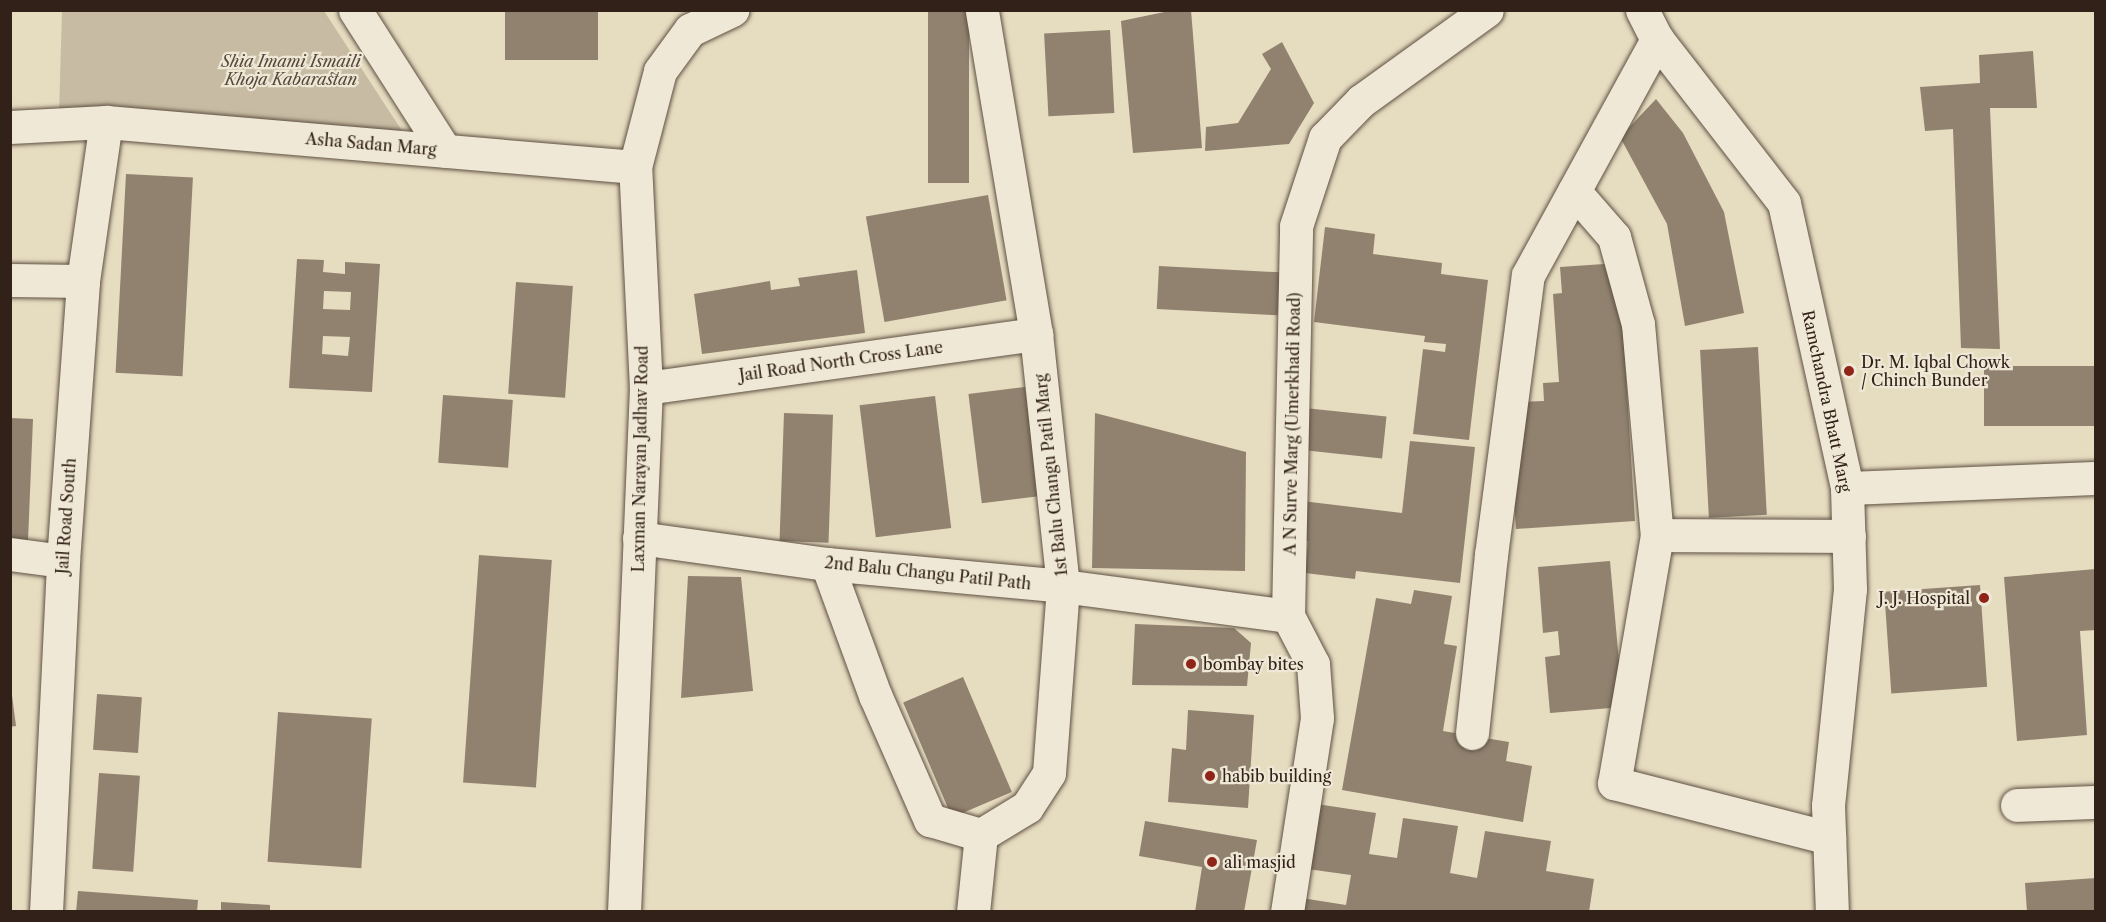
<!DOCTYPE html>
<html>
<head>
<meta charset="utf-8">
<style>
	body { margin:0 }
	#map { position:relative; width:2106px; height:922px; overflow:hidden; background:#e6dcc0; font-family:"Libre Caslon Text",serif }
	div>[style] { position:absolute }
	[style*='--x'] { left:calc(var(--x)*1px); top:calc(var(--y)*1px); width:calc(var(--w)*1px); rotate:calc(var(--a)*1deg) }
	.green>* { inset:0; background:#c7bca3 }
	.building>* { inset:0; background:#90826f; transform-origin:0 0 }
	.roads { filter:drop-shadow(0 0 2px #5f5042) drop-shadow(0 0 2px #5f5042) }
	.minor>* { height:33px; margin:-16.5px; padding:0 16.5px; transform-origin:16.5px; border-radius:16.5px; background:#efe8d6 }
	.dots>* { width:16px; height:16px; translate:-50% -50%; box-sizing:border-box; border:3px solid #efe8d6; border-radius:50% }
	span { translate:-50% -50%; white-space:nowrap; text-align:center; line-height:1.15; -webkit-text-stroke:4.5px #efe8d6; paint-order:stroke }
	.park-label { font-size:16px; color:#57483b; font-style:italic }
	.street-label { font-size:16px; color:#322118 }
	.poi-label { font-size:16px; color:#322118 }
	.left { translate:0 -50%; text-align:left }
	.right { translate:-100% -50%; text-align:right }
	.frame { position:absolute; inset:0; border:12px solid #322118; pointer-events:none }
</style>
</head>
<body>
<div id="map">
	<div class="green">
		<i style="clip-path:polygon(62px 11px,324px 11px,408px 140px,59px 115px)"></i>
	</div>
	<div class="building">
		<i style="left:505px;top:10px;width:93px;height:50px"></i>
		<i style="left:928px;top:10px;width:41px;height:173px"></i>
		<i style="clip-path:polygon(1174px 10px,1191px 10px,1202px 148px,1133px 153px,1121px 21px)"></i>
		<i style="left:1110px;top:30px;width:83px;height:66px;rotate:87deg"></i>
		<i style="clip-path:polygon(1282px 42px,1314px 103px,1289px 144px,1205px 151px,1206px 127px,1238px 123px,1271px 69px,1262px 54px)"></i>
		<i style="clip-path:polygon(2033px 51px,2037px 108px,1990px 108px,2000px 349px,1961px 348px,1953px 129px,1925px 131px,1920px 87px,1980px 83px,1979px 55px)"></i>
		<i style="clip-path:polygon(1656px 99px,1683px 133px,1724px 212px,1744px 313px,1685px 326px,1667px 224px,1620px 137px)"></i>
		<i style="left:126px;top:174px;width:67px;height:199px;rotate:3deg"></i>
		<i style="left:988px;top:195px;width:107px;height:124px;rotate:80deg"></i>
		<i style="clip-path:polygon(1325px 227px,1375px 234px,1373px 254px,1442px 263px,1441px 274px,1488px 280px,1469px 440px,1413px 434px,1423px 349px,1445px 352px,1446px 344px,1424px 342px,1425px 336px,1314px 322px)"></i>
		<i style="clip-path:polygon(evenodd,297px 259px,324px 260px,323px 272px,345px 274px,345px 262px,380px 264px,372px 392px,289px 388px,297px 259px,324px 291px,351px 292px,350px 310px,323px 309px,324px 291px,297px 259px,323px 336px,350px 337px,348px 356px,322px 354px,323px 336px)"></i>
		<i style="clip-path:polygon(1619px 263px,1635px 521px,1516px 529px,1511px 452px,1516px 402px,1544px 401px,1543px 383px,1559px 382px,1553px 294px,1562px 293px,1560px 267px)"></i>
		<i style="left:1159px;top:266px;width:121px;height:43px;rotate:3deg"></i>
		<i style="clip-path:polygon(857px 270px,865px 333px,702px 354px,694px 294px,770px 281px,771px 290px,800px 286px,798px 278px)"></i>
		<i style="left:516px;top:282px;width:57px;height:112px;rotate:4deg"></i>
		<i style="left:1758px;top:347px;width:168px;height:58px;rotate:87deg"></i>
		<i style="left:2096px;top:366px;width:60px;height:112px;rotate:90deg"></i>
		<i style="left:1025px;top:387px;width:110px;height:57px;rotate:83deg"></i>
		<i style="left:443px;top:395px;width:70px;height:68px;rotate:4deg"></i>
		<i style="left:935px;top:396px;width:133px;height:76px;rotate:83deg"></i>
		<i style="left:1295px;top:407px;width:92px;height:42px;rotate:6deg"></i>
		<i style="left:784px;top:413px;width:49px;height:128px;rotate:2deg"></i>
		<i style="clip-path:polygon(1095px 413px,1246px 452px,1245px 571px,1092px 568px)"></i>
		<i style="clip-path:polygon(10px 418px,33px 419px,28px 541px,10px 540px)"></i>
		<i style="clip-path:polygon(1410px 441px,1475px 447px,1460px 583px,1356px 571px,1355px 579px,1305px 573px,1308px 541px,1298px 540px,1302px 501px,1402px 513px)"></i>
		<i style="left:479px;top:555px;width:73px;height:228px;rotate:4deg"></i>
		<i style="clip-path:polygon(1610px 561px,1623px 707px,1550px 713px,1545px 657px,1560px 655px,1558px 631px,1543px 633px,1538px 567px)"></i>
		<i style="clip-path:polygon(2096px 569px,2096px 630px,2080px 631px,2087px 735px,2017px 741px,2004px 577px)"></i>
		<i style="clip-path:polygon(688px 576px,741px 577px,753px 691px,681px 698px)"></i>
		<i style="left:1980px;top:585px;width:102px;height:96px;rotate:86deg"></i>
		<i style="clip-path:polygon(1414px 590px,1452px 596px,1444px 644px,1457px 646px,1443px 731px,1509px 742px,1506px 761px,1532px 766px,1523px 822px,1342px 790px,1376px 598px,1411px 604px)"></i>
		<i style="clip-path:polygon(1135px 624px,1234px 628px,1251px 643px,1247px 686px,1132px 685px)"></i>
		<i style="left:963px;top:677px;width:125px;height:65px;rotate:67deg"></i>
		<i style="clip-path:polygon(10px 680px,16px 726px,10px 727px)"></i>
		<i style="left:97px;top:694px;width:45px;height:56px;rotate:4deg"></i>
		<i style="clip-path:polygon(1188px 710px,1254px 715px,1248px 808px,1168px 802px,1172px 748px,1186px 750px)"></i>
		<i style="left:278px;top:712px;width:94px;height:150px;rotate:4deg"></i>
		<i style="left:99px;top:773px;width:41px;height:96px;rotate:4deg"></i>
		<i style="clip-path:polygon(1310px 803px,1376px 813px,1369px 854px,1397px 858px,1403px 818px,1458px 826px,1450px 873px,1477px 878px,1485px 831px,1551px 841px,1546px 871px,1594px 879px,1589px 912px,1293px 912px,1295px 897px,1346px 905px,1351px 875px,1300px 868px)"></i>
		<i style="clip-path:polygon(1145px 821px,1257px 840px,1244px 912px,1195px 912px,1202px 867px,1139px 856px)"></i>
		<i style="clip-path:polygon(2096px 878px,2096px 912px,2027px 912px,2025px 883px)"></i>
		<i style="clip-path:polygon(78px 891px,198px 900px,197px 912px,76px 912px)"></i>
		<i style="clip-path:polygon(221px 902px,270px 905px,270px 912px,221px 912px)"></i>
	</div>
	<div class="roads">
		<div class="minor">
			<i style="--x:355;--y:10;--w:167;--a:57.4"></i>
			<i style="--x:1642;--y:10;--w:33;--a:63"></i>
			<i style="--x:1657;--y:39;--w:207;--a:52.2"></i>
			<i style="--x:1784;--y:203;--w:292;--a:77.5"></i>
			<i style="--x:1847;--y:488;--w:101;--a:88.3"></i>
			<i style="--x:1850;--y:589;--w:217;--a:95.8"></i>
			<i style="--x:1828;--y:805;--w:107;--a:87.9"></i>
			<i style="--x:10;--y:127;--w:96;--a:-3"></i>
			<i style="--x:106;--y:122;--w:531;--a:4.86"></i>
			<i style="--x:1574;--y:191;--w:61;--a:49"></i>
			<i style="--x:1614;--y:237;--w:90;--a:74.6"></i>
			<i style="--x:1638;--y:324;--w:212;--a:84.9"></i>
			<i style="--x:1657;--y:535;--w:252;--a:99.8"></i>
			<i style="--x:1614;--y:783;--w:222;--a:14.3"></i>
			<i style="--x:10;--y:280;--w:73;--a:0.8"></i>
			<i style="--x:646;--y:388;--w:394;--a:-7.9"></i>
			<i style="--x:1847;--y:488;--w:249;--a:-2.3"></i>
			<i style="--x:1657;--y:535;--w:192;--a:0.3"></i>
			<i style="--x:639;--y:538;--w:190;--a:7.9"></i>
			<i style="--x:827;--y:564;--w:237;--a:5.3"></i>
			<i style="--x:1063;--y:586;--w:227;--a:7.6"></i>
			<i style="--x:10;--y:554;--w:53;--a:7.5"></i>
			<i style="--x:827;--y:564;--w:140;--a:69.9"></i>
			<i style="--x:875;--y:695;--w:137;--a:66.3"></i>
			<i style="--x:930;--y:820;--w:53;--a:16.4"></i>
			<i style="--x:1472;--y:733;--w:179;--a:-83.9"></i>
			<i style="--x:1491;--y:555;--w:282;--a:-82.5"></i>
			<i style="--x:1528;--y:275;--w:269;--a:-61.3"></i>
			<i style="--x:2017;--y:805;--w:79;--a:-2.2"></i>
			<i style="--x:46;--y:912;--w:351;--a:-87.2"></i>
			<i style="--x:63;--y:561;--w:281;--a:-85.9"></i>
			<i style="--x:83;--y:281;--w:161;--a:-81.8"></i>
			<i style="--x:624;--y:912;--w:524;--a:-87.6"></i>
			<i style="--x:646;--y:388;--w:221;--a:-92.8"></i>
			<i style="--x:635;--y:167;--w:99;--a:-75.4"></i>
			<i style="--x:660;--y:71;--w:51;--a:-53.8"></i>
			<i style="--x:690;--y:30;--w:47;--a:-25.5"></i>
			<i style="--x:973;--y:912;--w:77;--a:-84.1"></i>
			<i style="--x:981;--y:835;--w:54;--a:-31.3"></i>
			<i style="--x:1027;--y:807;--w:40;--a:-57.1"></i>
			<i style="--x:1049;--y:773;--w:188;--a:-85.7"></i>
			<i style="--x:1063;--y:586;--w:253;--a:-96.1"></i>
			<i style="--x:1036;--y:334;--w:328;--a:-99.5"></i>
			<i style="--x:1287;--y:912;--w:196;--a:-81.2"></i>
			<i style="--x:1317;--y:718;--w:54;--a:-94.2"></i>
			<i style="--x:1313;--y:664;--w:54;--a:-117.5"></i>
			<i style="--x:1288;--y:616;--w:390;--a:-88.8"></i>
			<i style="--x:1296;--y:226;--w:93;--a:-71.8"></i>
			<i style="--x:1325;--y:138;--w:52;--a:-45.8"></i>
			<i style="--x:1361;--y:101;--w:155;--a:-35.8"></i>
		</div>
	</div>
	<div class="dots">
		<i style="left:1849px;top:371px;background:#8f2418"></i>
		<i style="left:1984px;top:598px;background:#8f2418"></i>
		<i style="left:1191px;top:664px;background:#8f2418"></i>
		<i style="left:1210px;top:776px;background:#8f2418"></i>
		<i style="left:1212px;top:862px;background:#8f2418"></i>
	</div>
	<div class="park-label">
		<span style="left:291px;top:70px">Shia Imami Ismaili<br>Khoja Kabarastan</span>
	</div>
	<div class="street-label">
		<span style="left:371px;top:144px;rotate:5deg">Asha Sadan Marg</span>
		<span style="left:841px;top:361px;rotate:-8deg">Jail Road North Cross Lane</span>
		<span style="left:1827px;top:401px;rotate:78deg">Ramchandra Bhatt Marg</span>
		<span style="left:1292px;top:424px;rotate:-89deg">A N Surve Marg (Umerkhadi Road)</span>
		<span style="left:640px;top:459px;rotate:-89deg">Laxman Narayan Jadhav Road</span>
		<span style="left:1051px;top:475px;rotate:-96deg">1st Balu Changu Patil Marg</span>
		<span style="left:66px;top:516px;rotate:-86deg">Jail Road South</span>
		<span style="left:928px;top:573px;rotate:6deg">2nd Balu Changu Patil Path</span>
	</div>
	<div class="poi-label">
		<span class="left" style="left:1861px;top:371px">Dr. M. Iqbal Chowk<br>/ Chinch Bunder</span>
		<span class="right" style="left:1970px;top:598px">J. J. Hospital</span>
		<span class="left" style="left:1203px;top:664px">bombay bites</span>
		<span class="left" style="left:1222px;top:776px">habib building</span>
		<span class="left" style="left:1224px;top:862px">ali masjid</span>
	</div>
	<div class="frame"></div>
</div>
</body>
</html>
